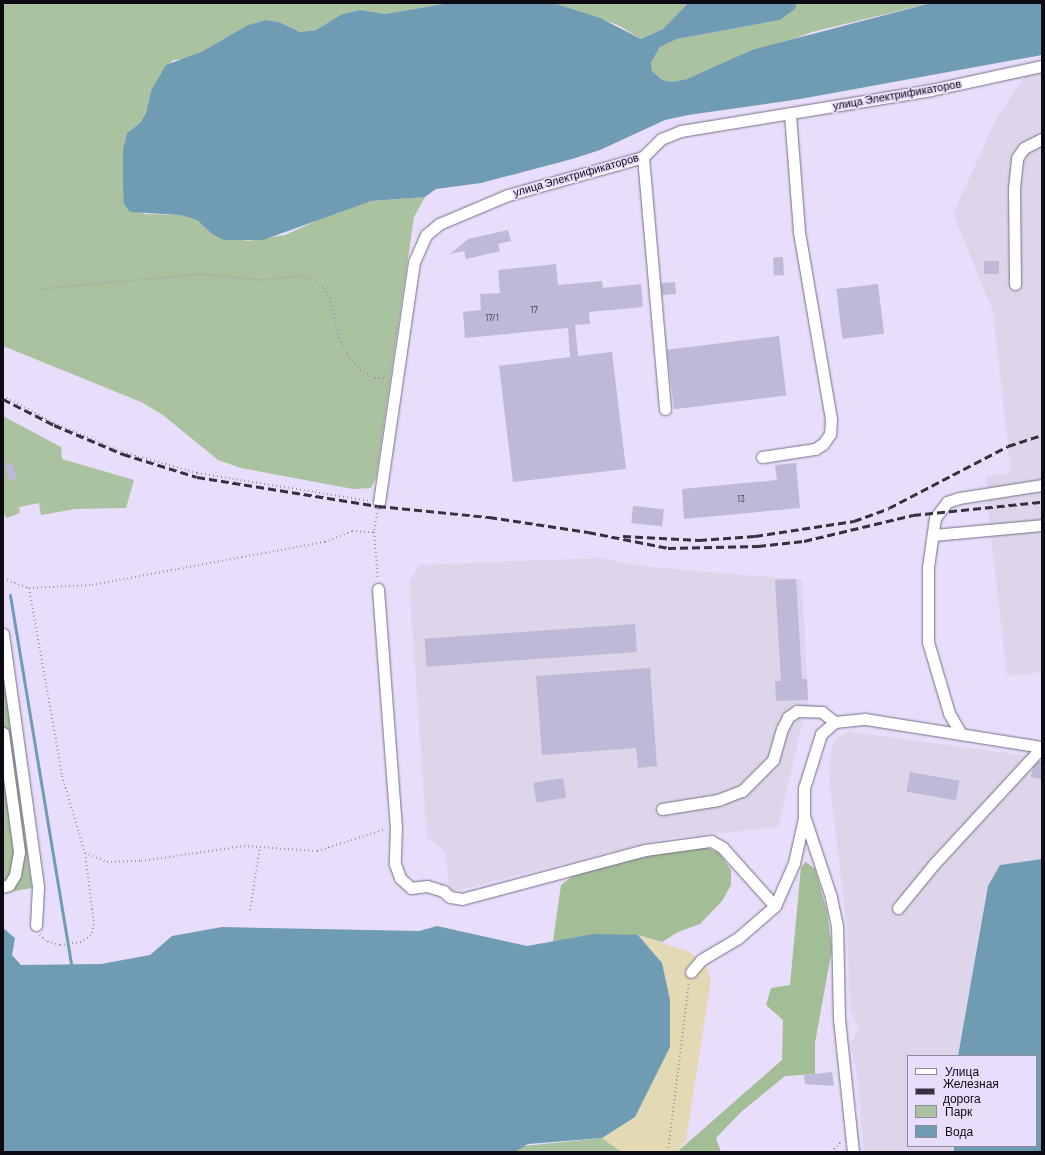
<!DOCTYPE html>
<html>
<head>
<meta charset="utf-8">
<style>
	body { margin:0 }
	#map { position:relative; width:1045px; height:1155px; overflow:hidden; background:#e8ddfa; font-family:Barlow,sans-serif }
	div>[style] { position:absolute }
	[style*='--x'] { left:calc(var(--x)*1px); top:calc(var(--y)*1px); width:calc(var(--w)*1px); rotate:calc(var(--a)*1deg) }
	.industrial>* { inset:0; background:#ded5ea }
	.green>* { inset:0; background:#aac29f }
	.forest>* { inset:0; background:#a3bd97 }
	.sand>* { inset:0; background:#e3dab5 }
	.water>* { inset:0; background:#6f9cb3 }
	.stream>* { height:3px; margin:-1.5px; padding:0 1.5px; transform-origin:1.5px; border-radius:1.5px; background:#6f9cb3 }
	.building>* { inset:0; background:#beb9d6; transform-origin:0 0 }
	.path>* { height:2px; margin-top:-1px; transform-origin:0; background:repeating-linear-gradient(90deg,#9f96ad 0 1px,transparent 0 4px) }
	.roads { filter:drop-shadow(0 0 1px #776d87) drop-shadow(0 0 1px #776d87) }
	.minor>* { height:11px; margin:-5.5px; padding:0 5.5px; transform-origin:5.5px; border-radius:5.5px; background:#fff }
	.rail>* { height:3px; margin-top:-1.5px; transform-origin:0; background:repeating-linear-gradient(90deg,#36313e 0 8px,transparent 0 12px) }
	span { translate:-50% -50%; white-space:nowrap; text-align:center; line-height:1.15; -webkit-text-stroke:3.5px #e8ddfa; paint-order:stroke }
	.number-label { font-size:9px; color:#393644 }
	.number-label span { -webkit-text-stroke-width:0 }
	.street-label { font-size:11px; color:#0d0a13 }
	.frame { position:absolute; inset:0; border:4px solid #0d0a13; pointer-events:none }
	.legend { position:absolute; left:907px; top:1055px; width:130px; height:92px; box-sizing:border-box; background:#e8ddfa; border:1px solid #90899e; margin:0; padding:5px 7px; list-style:none; font-size:12px; color:#0d0a13 }
	.legend li { display:flex; align-items:center; gap:8px; height:20px }
	.legend b { width:20px; border:1px solid #90899e }
</style>
</head>
<body>
<div id="map">
	<div class="industrial">
		<i style="clip-path:polygon(1042px 72px,1042px 672px,1007px 676px,986px 493px,986px 476px,1011px 473px,993px 311px,953px 214px,997px 117px,1027px 74px)"></i>
		<i style="clip-path:polygon(600px 558px,640px 566px,802px 580px,808px 700px,778px 827px,663px 839px,450px 892px,445px 852px,427px 838px,409px 583px,419px 565px)"></i>
		<i style="clip-path:polygon(850px 732px,1030px 756px,1031px 761px,1042px 763px,1042px 859px,1000px 865px,988px 886px,958px 1056px,908px 1056px,908px 1146px,954px 1146px,954px 1152px,864px 1152px,856px 1069px,850px 1044px,859px 1028px,850px 1010px,847px 928px,830px 785px,831px 749px,838px 737px)"></i>
	</div>
	<div class="green">
		<i style="clip-path:polygon(3px 3px,449px 3px,385px 14px,359px 10px,342px 14px,316px 30px,300px 32px,279px 22px,266px 20px,248px 25px,201px 52px,187px 59px,173px 60px,151px 91px,146px 113px,140px 123px,127px 133px,123px 149px,124px 204px,144px 214px,180px 215px,197px 220px,212px 234px,248px 241px,285px 235px,345px 208px,371px 201px,425px 197px,414px 217px,376px 478px,371px 488px,353px 489px,241px 468px,218px 460px,163px 415px,141px 402px,3px 346px)"></i>
		<i style="clip-path:polygon(552px 3px,688px 3px,663px 29px,641px 39px,618px 25px)"></i>
		<i style="clip-path:polygon(797px 3px,931px 3px,812px 32px,687px 79px,671px 82px,662px 80px,652px 71px,651px 63px,660px 47px,677px 39px,780px 20px,795px 9px)"></i>
		<i style="clip-path:polygon(3px 416px,61px 447px,62px 459px,134px 480px,126px 508px,75px 509px,41px 515px,39px 503px,19px 507px,20px 513px,7px 518px,3px 514px)"></i>
		<i style="clip-path:polygon(3px 669px,32px 888px,3px 893px)"></i>
		<i style="clip-path:polygon(602px 1138px,622px 1152px,515px 1152px,524px 1146px)"></i>
	</div>
	<div class="forest">
		<i style="clip-path:polygon(702px 846px,719px 853px,731px 870px,731px 885px,722px 901px,700px 924px,678px 932px,662px 942px,638px 935px,553px 941px,561px 885px,573px 876px,614px 863px)"></i>
		<i style="clip-path:polygon(806px 862px,815px 869px,827px 911px,832px 949px,815px 1043px,815px 1074px,785px 1076px,741px 1112px,716px 1138px,721px 1152px,677px 1152px,782px 1060px,783px 1020px,766px 1005px,771px 988px,790px 985px,801px 867px)"></i>
	</div>
	<div class="sand">
		<i style="clip-path:polygon(638px 935px,690px 952px,707px 968px,711px 980px,686px 1141px,677px 1152px,622px 1152px,602px 1138px,635px 1117px,662px 963px)"></i>
	</div>
	<div class="water">
		<i style="clip-path:polygon(449px 3px,553px 3px,600px 18px,641px 39px,663px 29px,688px 3px,797px 3px,795px 9px,780px 20px,677px 39px,660px 47px,651px 63px,652px 71px,662px 80px,671px 82px,687px 79px,752px 50px,931px 3px,1042px 3px,1042px 55px,800px 99px,688px 115px,665px 120px,600px 150px,572px 159px,481px 183px,436px 189px,425px 197px,371px 201px,263px 240px,224px 240px,212px 234px,197px 220px,180px 215px,130px 212px,124px 204px,123px 188px,123px 149px,127px 133px,140px 123px,146px 113px,151px 91px,166px 65px,201px 52px,248px 25px,266px 20px,279px 22px,300px 32px,316px 30px,342px 14px,360px 10px,385px 14px)"></i>
		<i style="clip-path:polygon(1042px 859px,1042px 1152px,954px 1152px,954px 1146px,1036px 1146px,1036px 1056px,958px 1056px,988px 886px,1000px 865px)"></i>
		<i style="clip-path:polygon(437px 926px,527px 946px,594px 934px,638px 935px,662px 963px,670px 1000px,670px 1047px,635px 1117px,602px 1138px,528px 1144px,515px 1152px,3px 1152px,3px 928px,15px 938px,12px 955px,21px 965px,101px 964px,150px 955px,172px 936px,222px 927px,419px 931px)"></i>
	</div>
	<div class="stream">
		<i style="--x:10;--y:595;--w:375;--a:80.6"></i>
	</div>
	<div class="building">
		<i style="clip-path:polygon(508px 230px,511px 241px,498px 244px,500px 251px,466px 259px,464px 251px,450px 254px,468px 239px)"></i>
		<i style="left:783px;top:257px;width:18px;height:10px;rotate:87deg"></i>
		<i style="left:999px;top:261px;width:13px;height:15px;rotate:90deg"></i>
		<i style="clip-path:polygon(556px 264px,558px 285px,602px 281px,603px 288px,641px 284px,643px 307px,589px 312px,590px 324px,575px 325px,578px 356px,612px 352px,626px 469px,513px 482px,499px 366px,570px 357px,568px 328px,465px 338px,463px 312px,481px 310px,480px 294px,500px 293px,498px 270px)"></i>
		<i style="left:675px;top:282px;width:12px;height:14px;rotate:85deg"></i>
		<i style="left:878px;top:284px;width:50px;height:42px;rotate:83deg"></i>
		<i style="left:779px;top:336px;width:60px;height:113px;rotate:83deg"></i>
		<i style="left:12px;top:463px;width:16px;height:8px;rotate:72deg"></i>
		<i style="clip-path:polygon(796px 463px,800px 508px,684px 519px,682px 489px,777px 480px,775px 465px)"></i>
		<i style="left:633px;top:506px;width:31px;height:17px;rotate:6deg"></i>
		<i style="clip-path:polygon(796px 579px,802px 679px,807px 679px,808px 700px,776px 701px,775px 681px,781px 681px,775px 580px)"></i>
		<i style="left:635px;top:624px;width:28px;height:211px;rotate:86deg"></i>
		<i style="clip-path:polygon(650px 668px,657px 766px,638px 768px,636px 748px,542px 755px,536px 676px)"></i>
		<i style="clip-path:polygon(1038px 761px,1042px 762px,1042px 779px,1031px 777px,1033px 767px)"></i>
		<i style="left:910px;top:772px;width:50px;height:20px;rotate:10deg"></i>
		<i style="left:563px;top:778px;width:20px;height:30px;rotate:81deg"></i>
		<i style="clip-path:polygon(832px 1072px,834px 1086px,805px 1084px,804px 1075px)"></i>
	</div>
	<div class="path">
		<i style="--x:42;--y:289;--w:160;--a:-5.4"></i>
		<i style="--x:201;--y:274;--w:61;--a:5.6"></i>
		<i style="--x:262;--y:280;--w:36;--a:-6"></i>
		<i style="--x:298;--y:276;--w:15;--a:11"></i>
		<i style="--x:313;--y:279;--w:14;--a:39"></i>
		<i style="--x:324;--y:288;--w:12;--a:59"></i>
		<i style="--x:330;--y:298;--w:41;--a:77.3"></i>
		<i style="--x:339;--y:338;--w:18;--a:63"></i>
		<i style="--x:347;--y:354;--w:21;--a:51"></i>
		<i style="--x:360;--y:370;--w:17;--a:28"></i>
		<i style="--x:375;--y:378;--w:11;--a:0"></i>
		<i style="--x:3;--y:396;--w:58;--a:27.9"></i>
		<i style="--x:54;--y:423;--w:75;--a:22.8"></i>
		<i style="--x:123;--y:452;--w:77;--a:15.8"></i>
		<i style="--x:197;--y:473;--w:174;--a:9.2"></i>
		<i style="--x:377;--y:513;--w:19;--a:99"></i>
		<i style="--x:374;--y:532;--w:48;--a:85.2"></i>
		<i style="--x:3;--y:579;--w:28;--a:19"></i>
		<i style="--x:29;--y:588;--w:63;--a:-2.7"></i>
		<i style="--x:92;--y:585;--w:237;--a:-10.5"></i>
		<i style="--x:325;--y:542;--w:29;--a:-22"></i>
		<i style="--x:352;--y:531;--w:22;--a:3"></i>
		<i style="--x:29;--y:588;--w:191;--a:80"></i>
		<i style="--x:62;--y:776;--w:80;--a:73.4"></i>
		<i style="--x:85;--y:853;--w:72;--a:82.8"></i>
		<i style="--x:94;--y:924;--w:11;--a:105"></i>
		<i style="--x:91;--y:935;--w:12;--a:145"></i>
		<i style="--x:81;--y:942;--w:21;--a:172"></i>
		<i style="--x:60;--y:945;--w:15;--a:-164"></i>
		<i style="--x:46;--y:941;--w:10;--a:-135"></i>
		<i style="--x:85;--y:853;--w:24;--a:22"></i>
		<i style="--x:107;--y:862;--w:34;--a:-2"></i>
		<i style="--x:141;--y:861;--w:104;--a:-8.3"></i>
		<i style="--x:244;--y:846;--w:73;--a:3.9"></i>
		<i style="--x:317;--y:851;--w:72;--a:-17.7"></i>
		<i style="--x:250;--y:910;--w:64;--a:-81"></i>
		<i style="--x:668;--y:1152;--w:172;--a:-83"></i>
		<i style="--x:831;--y:1152;--w:14;--a:-45"></i>
	</div>
	<div class="roads">
		<div class="minor">
			<i style="--x:643;--y:157;--w:253;--a:85"></i>
			<i style="--x:1015;--y:284;--w:96;--a:-90.6"></i>
			<i style="--x:1014;--y:188;--w:30;--a:-84"></i>
			<i style="--x:1017;--y:158;--w:12;--a:-55"></i>
			<i style="--x:1024;--y:148;--w:20;--a:-27"></i>
			<i style="--x:762;--y:457;--w:54;--a:-8.6"></i>
			<i style="--x:815;--y:449;--w:9;--a:-32"></i>
			<i style="--x:823;--y:444;--w:12;--a:-55"></i>
			<i style="--x:830;--y:434;--w:15;--a:-86"></i>
			<i style="--x:831;--y:419;--w:191;--a:-99.7"></i>
			<i style="--x:799;--y:231;--w:118;--a:-94.4"></i>
			<i style="--x:379;--y:502;--w:243;--a:-81.7"></i>
			<i style="--x:414;--y:262;--w:30;--a:-66"></i>
			<i style="--x:426;--y:235;--w:17;--a:-40"></i>
			<i style="--x:439;--y:224;--w:75;--a:-22.8"></i>
			<i style="--x:508;--y:195;--w:140;--a:-15.7"></i>
			<i style="--x:643;--y:157;--w:25;--a:-45"></i>
			<i style="--x:661;--y:139;--w:22;--a:-22"></i>
			<i style="--x:681;--y:131;--w:253;--a:-9.3"></i>
			<i style="--x:931;--y:90;--w:114;--a:-12.2"></i>
			<i style="--x:933;--y:535;--w:109;--a:-5.2"></i>
			<i style="--x:378;--y:589;--w:238;--a:85.7"></i>
			<i style="--x:396;--y:826;--w:38;--a:92"></i>
			<i style="--x:395;--y:864;--w:15;--a:70"></i>
			<i style="--x:400;--y:878;--w:15;--a:42"></i>
			<i style="--x:411;--y:888;--w:16;--a:-7"></i>
			<i style="--x:427;--y:886;--w:17;--a:17"></i>
			<i style="--x:443;--y:891;--w:9;--a:41"></i>
			<i style="--x:450;--y:897;--w:12;--a:9"></i>
			<i style="--x:462;--y:899;--w:189;--a:-15"></i>
			<i style="--x:645;--y:850;--w:67;--a:-7.8"></i>
			<i style="--x:711;--y:841;--w:13;--a:29"></i>
			<i style="--x:722;--y:847;--w:79;--a:48.1"></i>
			<i style="--x:3;--y:634;--w:255;--a:82.1"></i>
			<i style="--x:38;--y:887;--w:38;--a:93"></i>
			<i style="--x:3;--y:733;--w:120;--a:82.3"></i>
			<i style="--x:19;--y:852;--w:23;--a:100"></i>
			<i style="--x:15;--y:875;--w:12;--a:121"></i>
			<i style="--x:9;--y:885;--w:6;--a:162"></i>
			<i style="--x:961;--y:734;--w:24;--a:-120"></i>
			<i style="--x:949;--y:713;--w:74;--a:-106.5"></i>
			<i style="--x:928;--y:642;--w:75;--a:-90"></i>
			<i style="--x:928;--y:567;--w:49;--a:-81.9"></i>
			<i style="--x:935;--y:518;--w:20;--a:-53"></i>
			<i style="--x:947;--y:502;--w:13;--a:-18"></i>
			<i style="--x:959;--y:498;--w:84;--a:-8.9"></i>
			<i style="--x:662;--y:809;--w:57;--a:-9.1"></i>
			<i style="--x:718;--y:800;--w:26;--a:-21"></i>
			<i style="--x:742;--y:791;--w:44;--a:-45"></i>
			<i style="--x:773;--y:760;--w:32;--a:-74"></i>
			<i style="--x:782;--y:729;--w:13;--a:-63"></i>
			<i style="--x:788;--y:717;--w:11;--a:-34"></i>
			<i style="--x:797;--y:711;--w:25;--a:2"></i>
			<i style="--x:822;--y:712;--w:16;--a:38"></i>
			<i style="--x:898;--y:908;--w:57;--a:-50.7"></i>
			<i style="--x:934;--y:864;--w:159;--a:-47.3"></i>
			<i style="--x:691;--y:972;--w:16;--a:-50"></i>
			<i style="--x:701;--y:960;--w:43;--a:-30.7"></i>
			<i style="--x:738;--y:938;--w:49;--a:-40.9"></i>
			<i style="--x:775;--y:906;--w:47;--a:-66.2"></i>
			<i style="--x:794;--y:863;--w:46;--a:-77.5"></i>
			<i style="--x:853;--y:1152;--w:134;--a:-96"></i>
			<i style="--x:839;--y:1019;--w:93;--a:-91.2"></i>
			<i style="--x:837;--y:926;--w:30;--a:-102"></i>
			<i style="--x:831;--y:897;--w:85;--a:-108.4"></i>
			<i style="--x:804;--y:816;--w:28;--a:-90"></i>
			<i style="--x:804;--y:788;--w:57;--a:-72.5"></i>
			<i style="--x:821;--y:734;--w:18;--a:-41"></i>
			<i style="--x:835;--y:722;--w:30;--a:-6"></i>
			<i style="--x:865;--y:719;--w:179;--a:9"></i>
		</div>
	</div>
	<div class="rail">
		<i style="--x:3;--y:399;--w:57;--a:27"></i>
		<i style="--x:54;--y:425;--w:75;--a:22.8"></i>
		<i style="--x:123;--y:454;--w:77;--a:17.3"></i>
		<i style="--x:197;--y:477;--w:183;--a:9.1"></i>
		<i style="--x:378;--y:506;--w:112;--a:5.7"></i>
		<i style="--x:489;--y:517;--w:100;--a:8.6"></i>
		<i style="--x:588;--y:532;--w:82;--a:11.3"></i>
		<i style="--x:668;--y:548;--w:90;--a:-1.3"></i>
		<i style="--x:758;--y:546;--w:46;--a:-6.2"></i>
		<i style="--x:804;--y:541;--w:112;--a:-13.4"></i>
		<i style="--x:913;--y:515;--w:130;--a:-5.8"></i>
		<i style="--x:623;--y:536;--w:76;--a:3"></i>
		<i style="--x:699;--y:540;--w:56;--a:-4.1"></i>
		<i style="--x:755;--y:536;--w:100;--a:-8.6"></i>
		<i style="--x:854;--y:521;--w:37;--a:-20"></i>
		<i style="--x:889;--y:508;--w:134;--a:-27.5"></i>
		<i style="--x:1008;--y:446;--w:36;--a:-18"></i>
	</div>
	<div class="number-label">
		<span style="left:534px;top:310px">17</span>
		<span style="left:492px;top:318px">17/1</span>
		<span style="left:741px;top:499px">13</span>
	</div>
	<div class="street-label">
		<span style="left:897px;top:95px;rotate:-10deg">улица Электрификаторов</span>
		<span style="left:576px;top:175px;rotate:-16deg">улица Электрификаторов</span>
	</div>
	<div class="frame"></div>
	<ul class="legend">
	<li><b style="height:5px;background:#fff"></b>Улица</li>
	<li><b style="height:5px;background:#36313e"></b>Железная дорога</li>
	<li><b style="height:11px;background:#aac29f"></b>Парк</li>
	<li><b style="height:11px;background:#6f9cb3"></b>Вода</li>
	</ul>
</div>
</body>
</html>
